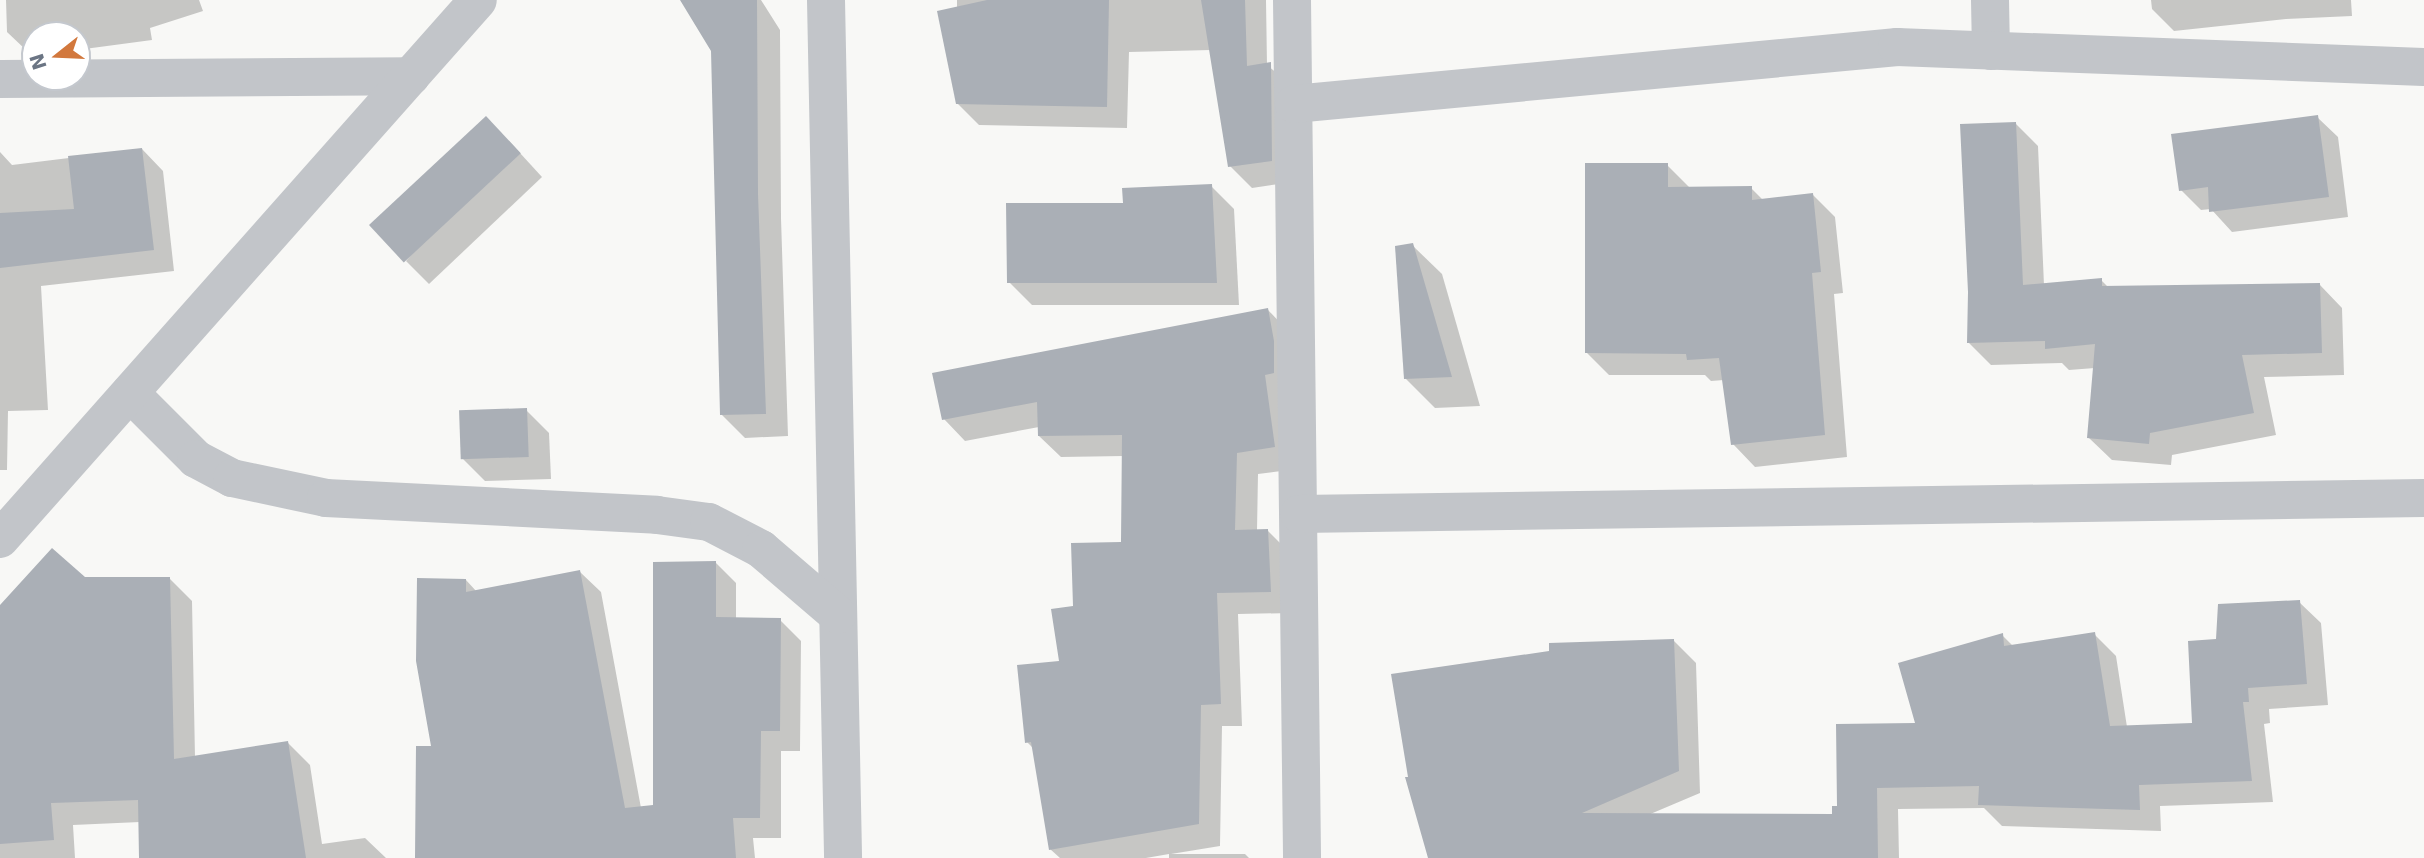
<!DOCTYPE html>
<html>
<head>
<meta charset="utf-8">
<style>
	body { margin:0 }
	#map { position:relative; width:2424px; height:858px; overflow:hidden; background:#f8f8f6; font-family:"DejaVu Sans",sans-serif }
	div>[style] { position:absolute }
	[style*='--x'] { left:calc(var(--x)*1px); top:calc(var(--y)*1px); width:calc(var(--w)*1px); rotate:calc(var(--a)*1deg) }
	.shadow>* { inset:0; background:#0003 }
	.building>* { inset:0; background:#aaafb6; transform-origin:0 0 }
	.street>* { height:38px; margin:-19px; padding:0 19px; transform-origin:19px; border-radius:19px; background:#c2c5c9 }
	span { translate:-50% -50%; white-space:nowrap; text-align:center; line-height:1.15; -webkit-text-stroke:7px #fff; paint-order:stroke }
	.north { position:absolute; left:21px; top:21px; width:70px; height:70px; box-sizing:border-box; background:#fff; border:2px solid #c4c8ce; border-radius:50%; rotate:252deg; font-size:19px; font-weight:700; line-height:28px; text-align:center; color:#6b7584 }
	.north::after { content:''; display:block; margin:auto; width:24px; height:32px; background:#d2783d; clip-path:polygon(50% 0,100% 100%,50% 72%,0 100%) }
</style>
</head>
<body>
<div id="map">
	<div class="shadow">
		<i style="clip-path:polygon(6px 0,199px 0,203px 11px,150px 28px,152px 40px,77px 50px,77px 35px,35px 35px,35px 51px,27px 51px,7px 32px)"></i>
		<i style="clip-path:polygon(682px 0,761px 0,780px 30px,781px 218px,788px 436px,745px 438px,722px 415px,713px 51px)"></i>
		<i style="clip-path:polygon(957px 0,1266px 0,1267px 65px,1292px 86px,1293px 182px,1252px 188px,1230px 166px,1211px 50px,1129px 52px,1127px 128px,979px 125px,957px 103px)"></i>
		<i style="clip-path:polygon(2151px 0,2351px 0,2352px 16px,2286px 19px,2174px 31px,2152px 9px)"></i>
		<i style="clip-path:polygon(2317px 117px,2338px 137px,2348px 217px,2232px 232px,2211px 209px,2201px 210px,2181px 190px)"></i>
		<i style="clip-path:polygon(2016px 124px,2038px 146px,2044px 285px,2101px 280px,2109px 288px,2320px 285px,2342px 308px,2344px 375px,2264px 377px,2276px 435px,2172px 455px,2171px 465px,2112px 460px,2089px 438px,2095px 368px,2069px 370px,2062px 363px,1991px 365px,1969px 343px)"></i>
		<i style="clip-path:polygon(509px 141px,542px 177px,429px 284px,406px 261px)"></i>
		<i style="clip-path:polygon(142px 149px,163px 171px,174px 271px,41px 286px,48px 410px,8px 411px,7px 470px,0 470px,0 152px,12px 165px)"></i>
		<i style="clip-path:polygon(1667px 165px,1689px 187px,1751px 188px,1763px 200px,1813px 195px,1835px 217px,1843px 293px,1834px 294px,1847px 457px,1755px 467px,1733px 444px,1724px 380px,1711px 381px,1705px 375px,1609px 375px,1587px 353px)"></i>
		<i style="clip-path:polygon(1211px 186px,1234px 209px,1239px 305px,1032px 305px,1009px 282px,1125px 204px)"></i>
		<i style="clip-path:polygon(1412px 245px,1442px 274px,1480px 406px,1435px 408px,1406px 379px)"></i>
		<i style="clip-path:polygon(1268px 310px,1289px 332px,1296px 469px,1258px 474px,1257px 531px,1268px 531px,1289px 552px,1292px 613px,1238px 614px,1242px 726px,1222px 726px,1220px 846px,1171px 854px,1245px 854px,1249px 858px,1169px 858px,1169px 854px,1146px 858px,1060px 858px,1050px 849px,1034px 749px,1027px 742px,1061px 663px,1075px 607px,1123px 543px,1124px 456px,1061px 457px,1039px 436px,1039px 427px,965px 441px,944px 419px)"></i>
		<i style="clip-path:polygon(526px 410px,549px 433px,551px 479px,485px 481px,462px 458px)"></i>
		<i style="clip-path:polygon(715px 562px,736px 583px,736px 619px,780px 620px,801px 641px,800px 751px,781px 751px,781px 838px,753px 838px,755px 858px,417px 858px,433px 748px,466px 580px,477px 592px,580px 572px,601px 592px,641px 808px,655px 807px)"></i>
		<i style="clip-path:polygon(84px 579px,170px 579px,192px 601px,195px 757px,288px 743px,310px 765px,322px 844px,365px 838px,386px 858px,141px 858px,140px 822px,73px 825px,75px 858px,0 858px,0 607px)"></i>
		<i style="clip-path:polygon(2299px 602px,2321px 623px,2328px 705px,2269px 709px,2270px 723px,2264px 724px,2273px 802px,2160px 806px,2161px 831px,2002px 826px,1984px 808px,1898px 809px,1899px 858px,1429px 858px,1674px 641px,1696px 663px,1700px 793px,1648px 815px,1834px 816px,2002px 635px,2014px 647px,2094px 634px,2116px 656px,2127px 727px,2194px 725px,2218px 641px)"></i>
	</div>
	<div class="building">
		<i style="clip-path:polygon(680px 0,757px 0,758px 194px,766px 414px,720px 415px,711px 51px)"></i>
		<i style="clip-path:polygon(987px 0,1109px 0,1107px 107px,956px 104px,937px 11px)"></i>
		<i style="clip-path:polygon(1201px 0,1245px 0,1247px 66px,1271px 62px,1272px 161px,1228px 167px)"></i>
		<i style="clip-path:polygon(2318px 115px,2329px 197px,2209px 212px,2208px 187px,2179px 191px,2171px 134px)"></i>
		<i style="left:486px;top:116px;width:51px;height:160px;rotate:47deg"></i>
		<i style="clip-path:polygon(2016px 122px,2023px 285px,2102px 278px,2102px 286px,2320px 283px,2322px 353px,2242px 355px,2254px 413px,2150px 433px,2149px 444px,2087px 438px,2095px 344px,2045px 349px,2045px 341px,1967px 343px,1968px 292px,1960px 124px)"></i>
		<i style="clip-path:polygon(142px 148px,154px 250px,0 268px,0 213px,74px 209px,68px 156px)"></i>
		<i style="clip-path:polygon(1585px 163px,1668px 163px,1668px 187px,1752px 186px,1752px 200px,1813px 193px,1821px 272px,1812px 273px,1825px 435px,1731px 445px,1719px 358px,1687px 360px,1686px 354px,1585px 353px)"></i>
		<i style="clip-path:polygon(1212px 184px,1217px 283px,1007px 283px,1006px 203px,1123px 203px,1122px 188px)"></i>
		<i style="clip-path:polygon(1413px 243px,1452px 377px,1404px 379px,1395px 246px)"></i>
		<i style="clip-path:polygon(1268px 308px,1274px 341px,1274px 373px,1265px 375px,1275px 447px,1237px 453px,1235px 530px,1268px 529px,1271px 592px,1217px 593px,1221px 704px,1201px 705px,1199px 824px,1049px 850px,1031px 742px,1025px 743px,1017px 665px,1059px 661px,1051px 609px,1073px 606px,1071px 543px,1121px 542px,1122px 435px,1038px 436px,1037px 402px,942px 420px,932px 373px)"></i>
		<i style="left:527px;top:408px;width:49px;height:68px;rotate:88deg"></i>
		<i style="clip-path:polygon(52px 548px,85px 577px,170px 577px,174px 759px,288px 741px,306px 858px,139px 858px,138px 800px,51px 803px,54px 840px,0 844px,0 605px)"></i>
		<i style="clip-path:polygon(716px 561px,716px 617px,781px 618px,780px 731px,761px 731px,760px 818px,733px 818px,736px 858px,415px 858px,416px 746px,431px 746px,416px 661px,417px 578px,466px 579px,466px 592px,580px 570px,625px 808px,653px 805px,653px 562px)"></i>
		<i style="clip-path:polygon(2300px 600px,2307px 684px,2248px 688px,2249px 702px,2243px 702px,2252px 781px,2139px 785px,2140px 810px,1978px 805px,1979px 786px,1877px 788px,1878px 858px,1428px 858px,1405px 777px,1408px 777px,1391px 674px,1549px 651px,1549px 643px,1674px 639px,1679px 771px,1582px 813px,1832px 814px,1832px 806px,1837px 806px,1836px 724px,1915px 723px,1898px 663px,2003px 633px,2004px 646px,2095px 632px,2110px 726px,2192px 723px,2188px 641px,2216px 639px,2218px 604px)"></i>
	</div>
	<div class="street">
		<i style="--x:826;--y:0;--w:858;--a:88.86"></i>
		<i style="--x:1292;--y:0;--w:858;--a:89.33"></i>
		<i style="--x:1990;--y:0;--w:51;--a:88.9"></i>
		<i style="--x:0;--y:79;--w:411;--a:-0.4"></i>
		<i style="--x:1294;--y:104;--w:606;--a:-5.4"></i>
		<i style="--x:1897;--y:47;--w:527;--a:2.17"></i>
		<i style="--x:130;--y:393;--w:93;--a:45"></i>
		<i style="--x:196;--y:459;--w:41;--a:27.8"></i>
		<i style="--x:232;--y:478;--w:96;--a:12"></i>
		<i style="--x:326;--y:498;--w:331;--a:2.9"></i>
		<i style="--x:657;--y:515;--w:52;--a:7.7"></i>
		<i style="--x:709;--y:522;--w:59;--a:27.4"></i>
		<i style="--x:761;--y:549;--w:101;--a:40.6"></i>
		<i style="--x:1299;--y:514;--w:1125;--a:-0.81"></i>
		<i style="--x:0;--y:539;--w:720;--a:-48.43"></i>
	</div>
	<div class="north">N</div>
</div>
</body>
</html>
